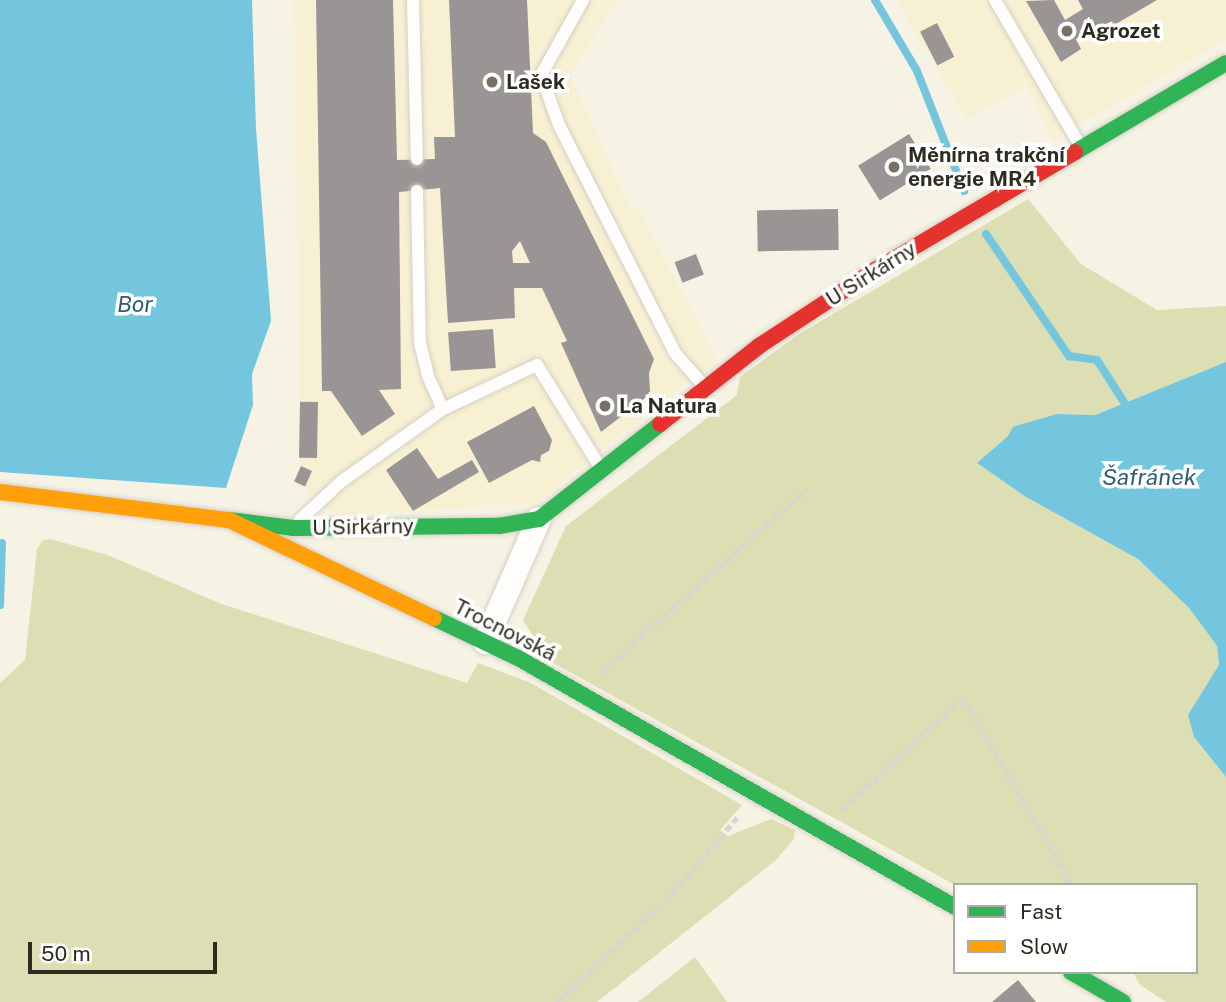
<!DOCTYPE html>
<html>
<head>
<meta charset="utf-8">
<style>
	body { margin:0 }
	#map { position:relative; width:1226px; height:1002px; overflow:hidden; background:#f6f3e5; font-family:"Public Sans",sans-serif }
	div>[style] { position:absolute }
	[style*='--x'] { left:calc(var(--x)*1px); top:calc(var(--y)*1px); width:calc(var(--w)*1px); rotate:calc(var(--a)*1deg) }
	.built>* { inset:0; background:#f7f0d3 }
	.green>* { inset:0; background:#dcdfb3 }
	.water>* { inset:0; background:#74c6de }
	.stream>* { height:8px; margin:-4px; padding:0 4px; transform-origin:4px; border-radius:4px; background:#74c6de }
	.building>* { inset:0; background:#999594; transform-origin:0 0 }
	.path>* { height:4.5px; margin-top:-2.25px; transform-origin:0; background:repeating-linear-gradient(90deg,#d7d6d1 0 7px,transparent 0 10.5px) }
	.roads { filter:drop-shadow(0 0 2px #d3d0c3) drop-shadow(0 0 2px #d3d0c3) }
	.lane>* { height:12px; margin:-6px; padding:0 6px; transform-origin:6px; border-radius:6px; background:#fefdfb }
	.street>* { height:24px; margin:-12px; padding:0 12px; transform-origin:12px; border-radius:12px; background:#fefdfb }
	.fast>* { height:16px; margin:-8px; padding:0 8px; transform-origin:8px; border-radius:8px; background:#30b455 }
	.slow>* { height:16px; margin:-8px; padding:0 8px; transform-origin:8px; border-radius:8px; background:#ff9f0a }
	.jam>* { height:16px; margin:-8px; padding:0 8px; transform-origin:8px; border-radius:8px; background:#e5322d }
	.dots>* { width:19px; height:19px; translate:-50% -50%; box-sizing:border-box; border:4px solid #fff; border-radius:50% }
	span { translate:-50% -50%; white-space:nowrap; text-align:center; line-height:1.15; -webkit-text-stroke:7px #fff; paint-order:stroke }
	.poi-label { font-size:21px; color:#2e2c1e; font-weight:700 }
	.left { translate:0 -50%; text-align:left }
	.street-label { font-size:21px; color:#2e2c1e }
	.water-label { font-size:23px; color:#2f5f70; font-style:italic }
	.legend { position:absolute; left:953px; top:883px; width:245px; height:91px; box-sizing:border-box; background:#fff; border:2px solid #ababa5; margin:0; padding:9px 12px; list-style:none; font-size:21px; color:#2e2c1e }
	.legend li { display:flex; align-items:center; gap:14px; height:35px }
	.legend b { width:35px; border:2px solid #ababa5 }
	.scale { position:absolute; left:28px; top:942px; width:189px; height:32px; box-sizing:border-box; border:4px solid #2e2c1e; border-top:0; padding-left:9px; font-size:21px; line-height:24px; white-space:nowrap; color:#2e2c1e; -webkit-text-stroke:5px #fff; paint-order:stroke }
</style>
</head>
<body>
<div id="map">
	<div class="built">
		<i style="clip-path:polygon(294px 0,617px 0,570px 75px,628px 203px,643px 217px,717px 359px,536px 503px,338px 515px,294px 482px,301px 466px)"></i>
		<i style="clip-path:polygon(896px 0,1226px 0,1226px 39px,1053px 140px,1026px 87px,966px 119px)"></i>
	</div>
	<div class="green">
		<i style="clip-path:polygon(1028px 199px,1081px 264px,1157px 310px,1226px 306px,1226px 362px,1095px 415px,1057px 414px,1008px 436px,977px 463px,1026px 497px,1138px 559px,1189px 608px,1217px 646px,1219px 665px,1208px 687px,1194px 737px,1226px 777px,1226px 1002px,1166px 1002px,1140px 985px,1133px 972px,1196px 972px,1196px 885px,955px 885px,548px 660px,523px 620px,566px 526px,737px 395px,740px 377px,799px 334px)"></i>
		<i style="clip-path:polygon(50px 539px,108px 555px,219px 603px,467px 683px,478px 663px,531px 683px,742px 805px,720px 830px,728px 836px,771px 819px,795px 830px,794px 839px,776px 860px,597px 1002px,0 1002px,0 683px,25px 660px,37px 549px,43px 540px)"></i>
		<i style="clip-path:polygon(695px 957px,727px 1002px,638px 1002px)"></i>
	</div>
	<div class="water">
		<i style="clip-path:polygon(0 0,252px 0,256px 129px,271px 321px,252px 374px,253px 405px,226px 488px,0 472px)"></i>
		<i style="clip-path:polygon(1226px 362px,1226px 777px,1194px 737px,1188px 715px,1219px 665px,1217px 646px,1189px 608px,1138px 559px,1026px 497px,977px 463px,1008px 436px,1013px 427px,1057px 414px,1095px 415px)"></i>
	</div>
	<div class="stream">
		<i style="--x:875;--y:0;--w:82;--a:59.4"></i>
		<i style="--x:917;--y:71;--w:129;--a:68.6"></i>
		<i style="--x:986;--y:234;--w:148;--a:55.8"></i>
		<i style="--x:1069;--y:356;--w:28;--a:8"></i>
		<i style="--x:1097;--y:360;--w:59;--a:57.4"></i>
		<i style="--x:0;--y:605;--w:62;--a:-88.2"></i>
	</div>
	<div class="building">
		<i style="clip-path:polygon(evenodd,316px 0,393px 0,397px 160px,435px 159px,434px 137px,455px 137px,449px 0,527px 0,533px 133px,546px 142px,654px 359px,649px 373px,650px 392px,645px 398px,601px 432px,561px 343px,567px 341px,542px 288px,514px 288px,515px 318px,448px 323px,440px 188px,399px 192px,401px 389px,379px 390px,395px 414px,362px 436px,331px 391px,322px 391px,316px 0,520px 241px,530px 263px,513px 263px,512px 251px,520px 241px)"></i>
		<i style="clip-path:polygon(1054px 0,1065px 20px,1083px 9px,1078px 0,1157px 0,1097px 35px,1093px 29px,1076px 39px,1081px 49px,1061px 62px,1026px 1px)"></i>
		<i style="left:937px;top:23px;width:38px;height:19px;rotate:63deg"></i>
		<i style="left:909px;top:134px;width:41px;height:60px;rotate:58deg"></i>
		<i style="left:838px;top:209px;width:41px;height:81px;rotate:89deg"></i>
		<i style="left:696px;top:254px;width:22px;height:23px;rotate:69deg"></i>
		<i style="left:493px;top:329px;width:39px;height:45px;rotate:86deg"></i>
		<i style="left:318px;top:402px;width:56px;height:18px;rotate:91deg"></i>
		<i style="clip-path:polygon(534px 406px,552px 440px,549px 451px,541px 455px,540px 462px,532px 460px,489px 483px,467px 442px)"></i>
		<i style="clip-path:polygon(417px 448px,438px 479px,472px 460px,479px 472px,413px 511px,386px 470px)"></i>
		<i style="left:301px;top:466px;width:12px;height:17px;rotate:24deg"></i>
		<i style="clip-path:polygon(1018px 980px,1036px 1002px,992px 1002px)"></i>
	</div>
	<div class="path">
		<i style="--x:600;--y:673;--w:278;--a:-41.7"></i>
		<i style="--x:842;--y:810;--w:160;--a:-43"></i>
		<i style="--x:959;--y:701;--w:12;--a:31"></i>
		<i style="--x:969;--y:707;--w:206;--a:59.9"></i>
		<i style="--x:556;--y:1002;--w:158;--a:-42.7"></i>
		<i style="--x:672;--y:895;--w:104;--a:-50.1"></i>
	</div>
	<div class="roads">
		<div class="lane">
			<i style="--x:413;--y:0;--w:159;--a:88.6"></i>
			<i style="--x:583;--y:0;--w:86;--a:119.2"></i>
			<i style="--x:541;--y:75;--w:53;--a:70.2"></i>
			<i style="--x:559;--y:125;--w:256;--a:63"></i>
			<i style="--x:675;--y:353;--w:45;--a:48.6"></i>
			<i style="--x:995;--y:0;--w:170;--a:59.7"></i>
			<i style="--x:417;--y:191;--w:152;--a:88.9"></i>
			<i style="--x:420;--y:343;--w:34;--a:76"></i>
			<i style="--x:428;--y:376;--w:36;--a:66"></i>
			<i style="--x:300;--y:520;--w:57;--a:-42.9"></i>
			<i style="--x:342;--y:481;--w:124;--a:-35.5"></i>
			<i style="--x:443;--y:409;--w:104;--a:-25.1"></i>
			<i style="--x:537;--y:365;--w:120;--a:58.3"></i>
		</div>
		<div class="street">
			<i style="--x:485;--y:642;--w:134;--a:-66.3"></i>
		</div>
		<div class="fast">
			<i style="--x:1075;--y:152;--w:175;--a:-30.5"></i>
			<i style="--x:229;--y:520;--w:64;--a:7.1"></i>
			<i style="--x:293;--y:528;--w:206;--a:-0.6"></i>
			<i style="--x:499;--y:526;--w:41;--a:-9.9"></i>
			<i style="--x:539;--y:519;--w:154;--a:-38.1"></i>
			<i style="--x:434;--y:618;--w:93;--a:25.5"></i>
			<i style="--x:518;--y:658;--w:503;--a:29.67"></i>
			<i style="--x:1071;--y:972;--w:60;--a:30"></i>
		</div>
		<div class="slow">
			<i style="--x:0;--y:492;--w:231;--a:7"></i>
			<i style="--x:229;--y:520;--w:227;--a:25.6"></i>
		</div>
		<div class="jam">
			<i style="--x:660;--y:424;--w:126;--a:-38.2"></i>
			<i style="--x:759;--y:346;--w:139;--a:-33.2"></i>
			<i style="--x:875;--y:270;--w:232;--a:-30.5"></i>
		</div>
	</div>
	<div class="dots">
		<i style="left:1067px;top:31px;background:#747264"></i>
		<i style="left:492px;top:82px;background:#747264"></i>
		<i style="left:894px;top:167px;background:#747264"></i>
		<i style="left:605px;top:406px;background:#747264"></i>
	</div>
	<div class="poi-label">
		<span class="left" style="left:1081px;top:31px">Agrozet</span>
		<span class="left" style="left:506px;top:82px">Lašek</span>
		<span class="left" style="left:908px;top:167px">Měnírna trakční<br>energie MR4</span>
		<span class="left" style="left:619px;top:406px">La Natura</span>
	</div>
	<div class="street-label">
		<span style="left:871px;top:274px;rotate:-32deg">U Sirkárny</span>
		<span style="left:363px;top:527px;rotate:-1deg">U Sirkárny</span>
		<span style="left:505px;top:630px;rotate:27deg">Trocnovská</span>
	</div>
	<div class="water-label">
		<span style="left:135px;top:304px">Bor</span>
		<span style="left:1149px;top:477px">Šafránek</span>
	</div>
	<ul class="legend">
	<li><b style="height:9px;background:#30b455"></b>Fast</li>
	<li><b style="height:9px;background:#ff9f0a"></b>Slow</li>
	</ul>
	<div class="scale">50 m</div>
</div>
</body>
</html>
